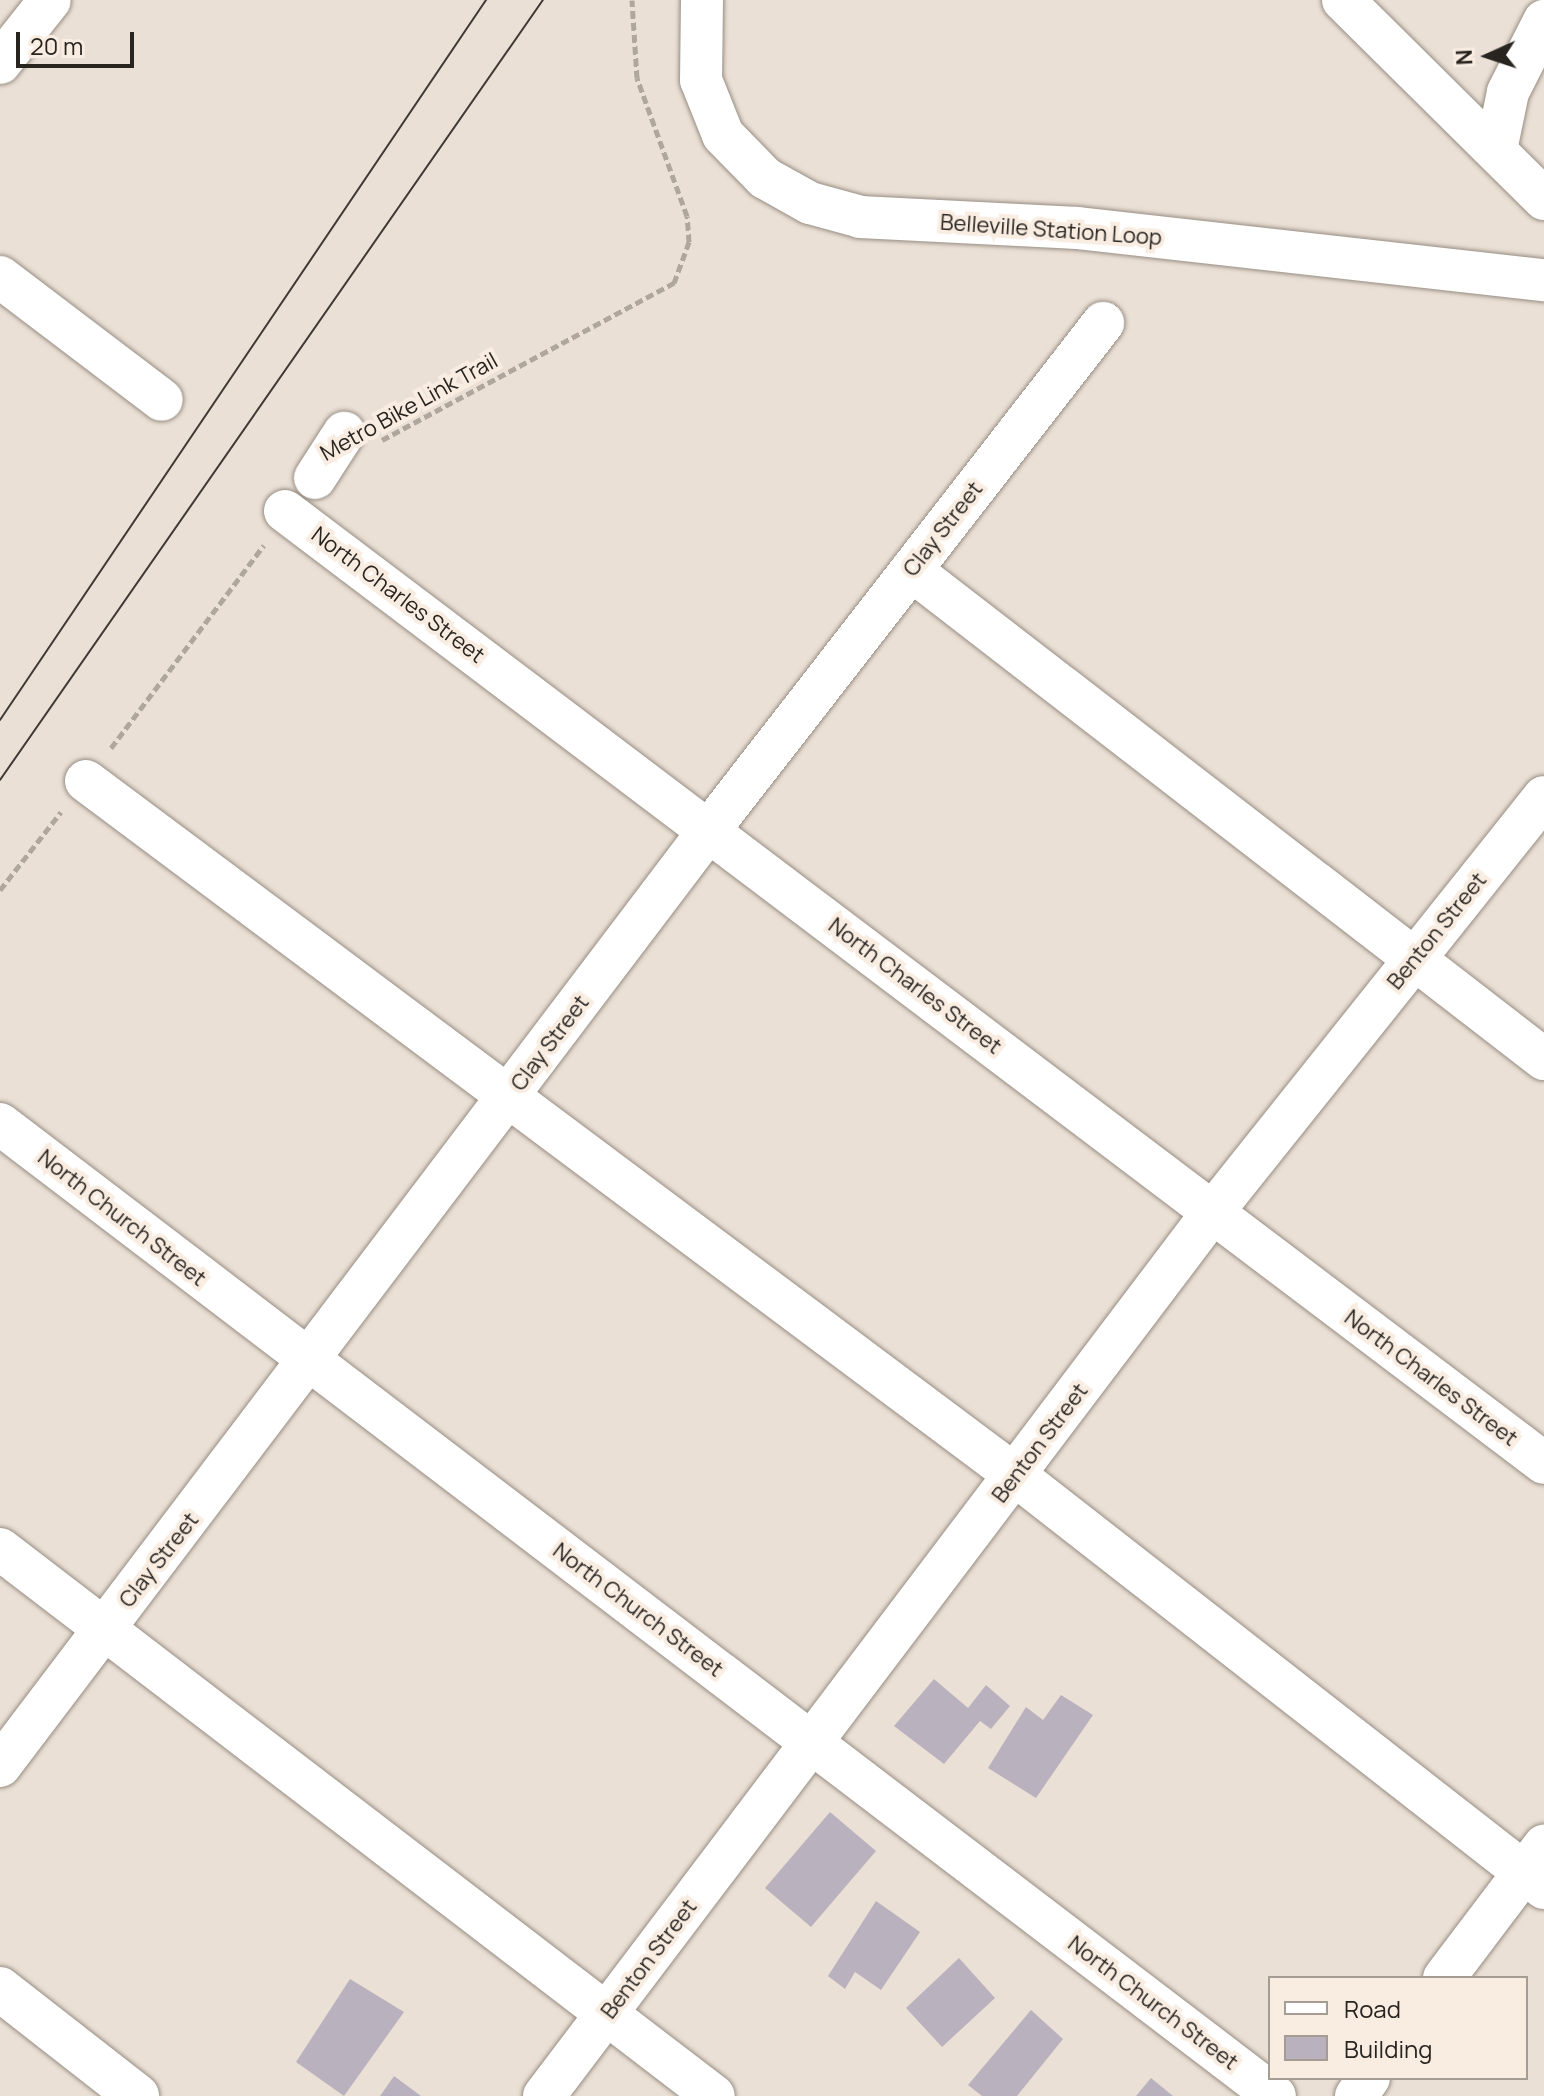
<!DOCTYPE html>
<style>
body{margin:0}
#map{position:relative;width:1544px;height:2096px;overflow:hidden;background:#ebe0d5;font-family:Manrope,sans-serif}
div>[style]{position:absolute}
.building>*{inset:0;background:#b9b2be}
.path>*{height:5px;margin-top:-2.5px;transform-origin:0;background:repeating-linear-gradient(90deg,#afa69d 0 8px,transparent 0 12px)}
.roads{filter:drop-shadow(0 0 2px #978d83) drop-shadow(0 0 2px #978d83)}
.minor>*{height:42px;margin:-21px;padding:0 21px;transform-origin:21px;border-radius:21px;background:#fff}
.major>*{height:44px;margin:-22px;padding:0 22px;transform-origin:22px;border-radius:22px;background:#fff}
.tram>*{height:2px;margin:-1px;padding:0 1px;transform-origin:1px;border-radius:1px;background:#3f3a35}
span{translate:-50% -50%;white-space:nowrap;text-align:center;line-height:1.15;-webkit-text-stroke:8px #f9ede2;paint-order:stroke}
.street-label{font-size:22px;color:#282420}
.legend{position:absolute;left:1268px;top:1976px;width:260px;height:104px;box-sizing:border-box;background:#f9ede2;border:2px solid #a59d94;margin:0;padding:10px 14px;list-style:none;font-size:24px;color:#282420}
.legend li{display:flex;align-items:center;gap:16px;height:40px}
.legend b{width:40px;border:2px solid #a59d94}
.north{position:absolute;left:1448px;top:16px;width:80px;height:80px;-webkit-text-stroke:6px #f9ede2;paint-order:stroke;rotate:267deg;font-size:22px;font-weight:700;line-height:32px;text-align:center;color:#282420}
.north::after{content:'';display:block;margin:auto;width:28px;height:36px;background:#282420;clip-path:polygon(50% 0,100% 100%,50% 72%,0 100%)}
.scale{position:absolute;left:16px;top:32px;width:118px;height:36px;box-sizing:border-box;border:4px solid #282420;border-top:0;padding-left:10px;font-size:24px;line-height:28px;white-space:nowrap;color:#282420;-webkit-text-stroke:6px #f9ede2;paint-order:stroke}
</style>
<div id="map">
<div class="building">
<div style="clip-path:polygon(934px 1679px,968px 1708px,986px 1685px,1010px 1706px,991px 1729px,980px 1721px,944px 1764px,894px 1726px)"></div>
<div style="clip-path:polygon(1061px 1695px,1093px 1715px,1036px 1798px,988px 1768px,1026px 1707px,1043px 1720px)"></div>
<div style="clip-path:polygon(830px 1812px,876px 1851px,811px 1927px,765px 1888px)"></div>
<div style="clip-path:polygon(876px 1901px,920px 1932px,881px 1990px,855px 1972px,845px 1989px,828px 1976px)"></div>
<div style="clip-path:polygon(959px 1958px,995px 1998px,942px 2047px,906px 2008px)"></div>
<div style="clip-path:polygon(350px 1979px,404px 2012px,344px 2096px,296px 2062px)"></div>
<div style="clip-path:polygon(1031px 2010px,1063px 2039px,1017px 2096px,982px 2096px,968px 2085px)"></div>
<div style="clip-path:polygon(394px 2076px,421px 2096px,380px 2096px)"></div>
<div style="clip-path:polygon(1151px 2078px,1173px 2096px,1136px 2096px)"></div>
</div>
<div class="path">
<div style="left:382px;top:440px;width:332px;rotate:-28.3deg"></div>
<div style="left:674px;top:283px;width:44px;rotate:-69.9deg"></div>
<div style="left:689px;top:242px;width:26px;rotate:-94deg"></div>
<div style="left:687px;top:216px;width:147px;rotate:-109.9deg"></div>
<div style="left:637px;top:78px;width:78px;rotate:-93.7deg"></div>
<div style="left:111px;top:748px;width:254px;rotate:-53deg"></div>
<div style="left:0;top:890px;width:99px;rotate:-52deg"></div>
</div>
<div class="roads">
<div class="minor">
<div style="left:702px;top:0;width:80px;rotate:90.7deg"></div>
<div style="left:701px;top:80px;width:59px;rotate:68.2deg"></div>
<div style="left:723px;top:135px;width:60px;rotate:45.7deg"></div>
<div style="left:765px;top:178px;width:51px;rotate:29.1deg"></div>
<div style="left:810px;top:203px;width:53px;rotate:15.4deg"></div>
<div style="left:861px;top:217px;width:216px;rotate:2.9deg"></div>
<div style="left:1077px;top:228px;width:470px;rotate:6.4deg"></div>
<div style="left:1343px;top:0;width:283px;rotate:44.7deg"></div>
<div style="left:0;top:63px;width:80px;rotate:-51.6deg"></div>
<div style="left:1496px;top:150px;width:59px;rotate:-78.3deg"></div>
<div style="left:1508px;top:92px;width:80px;rotate:-63.1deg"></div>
<div style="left:0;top:277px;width:203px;rotate:37.2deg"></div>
<div style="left:315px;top:478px;width:54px;rotate:-57.2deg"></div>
<div style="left:285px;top:511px;width:1578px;rotate:37.09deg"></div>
<div style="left:911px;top:570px;width:800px;rotate:37.69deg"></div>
<div style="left:86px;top:781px;width:1160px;rotate:36.76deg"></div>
<div style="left:1015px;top:1475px;width:671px;rotate:37.98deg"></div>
<div style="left:0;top:1124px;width:1603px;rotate:37.32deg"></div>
<div style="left:0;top:1549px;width:899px;rotate:37.46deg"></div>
<div style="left:0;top:1766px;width:1176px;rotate:-52.85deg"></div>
<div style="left:710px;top:829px;width:641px;rotate:-52.16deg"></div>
<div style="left:1444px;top:1978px;width:166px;rotate:-52.9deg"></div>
<div style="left:544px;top:2096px;width:1107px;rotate:-52.89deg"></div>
<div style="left:1212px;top:1213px;width:532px;rotate:-51.41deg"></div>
<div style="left:1356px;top:2096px;width:22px;rotate:-54deg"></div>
</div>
<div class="major">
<div style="left:0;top:1989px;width:174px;rotate:38deg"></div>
</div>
</div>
<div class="tram">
<div style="left:0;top:720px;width:869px;rotate:-55.98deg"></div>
<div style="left:0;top:780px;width:950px;rotate:-55.16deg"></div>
</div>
<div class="street-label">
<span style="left:1051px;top:230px;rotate:4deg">Belleville Station Loop</span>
<span style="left:409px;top:407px;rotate:-29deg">Metro Bike Link Trail</span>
<span style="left:943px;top:529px;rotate:-52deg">Clay Street</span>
<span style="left:398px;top:595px;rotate:37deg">North Charles Street</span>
<span style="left:1437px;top:931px;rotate:-51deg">Benton Street</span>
<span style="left:915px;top:986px;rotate:37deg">North Charles Street</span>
<span style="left:550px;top:1043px;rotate:-53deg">Clay Street</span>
<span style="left:122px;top:1218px;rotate:38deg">North Church Street</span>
<span style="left:1431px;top:1378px;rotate:37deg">North Charles Street</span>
<span style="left:1040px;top:1443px;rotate:-53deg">Benton Street</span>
<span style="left:159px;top:1560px;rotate:-52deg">Clay Street</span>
<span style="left:638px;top:1610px;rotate:37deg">North Church Street</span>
<span style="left:649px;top:1959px;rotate:-53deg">Benton Street</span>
<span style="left:1153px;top:2003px;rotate:37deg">North Church Street</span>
</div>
<ul class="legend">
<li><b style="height:10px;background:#fff"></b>Road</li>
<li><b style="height:22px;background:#b9b2be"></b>Building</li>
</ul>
<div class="north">N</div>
<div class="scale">20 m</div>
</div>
